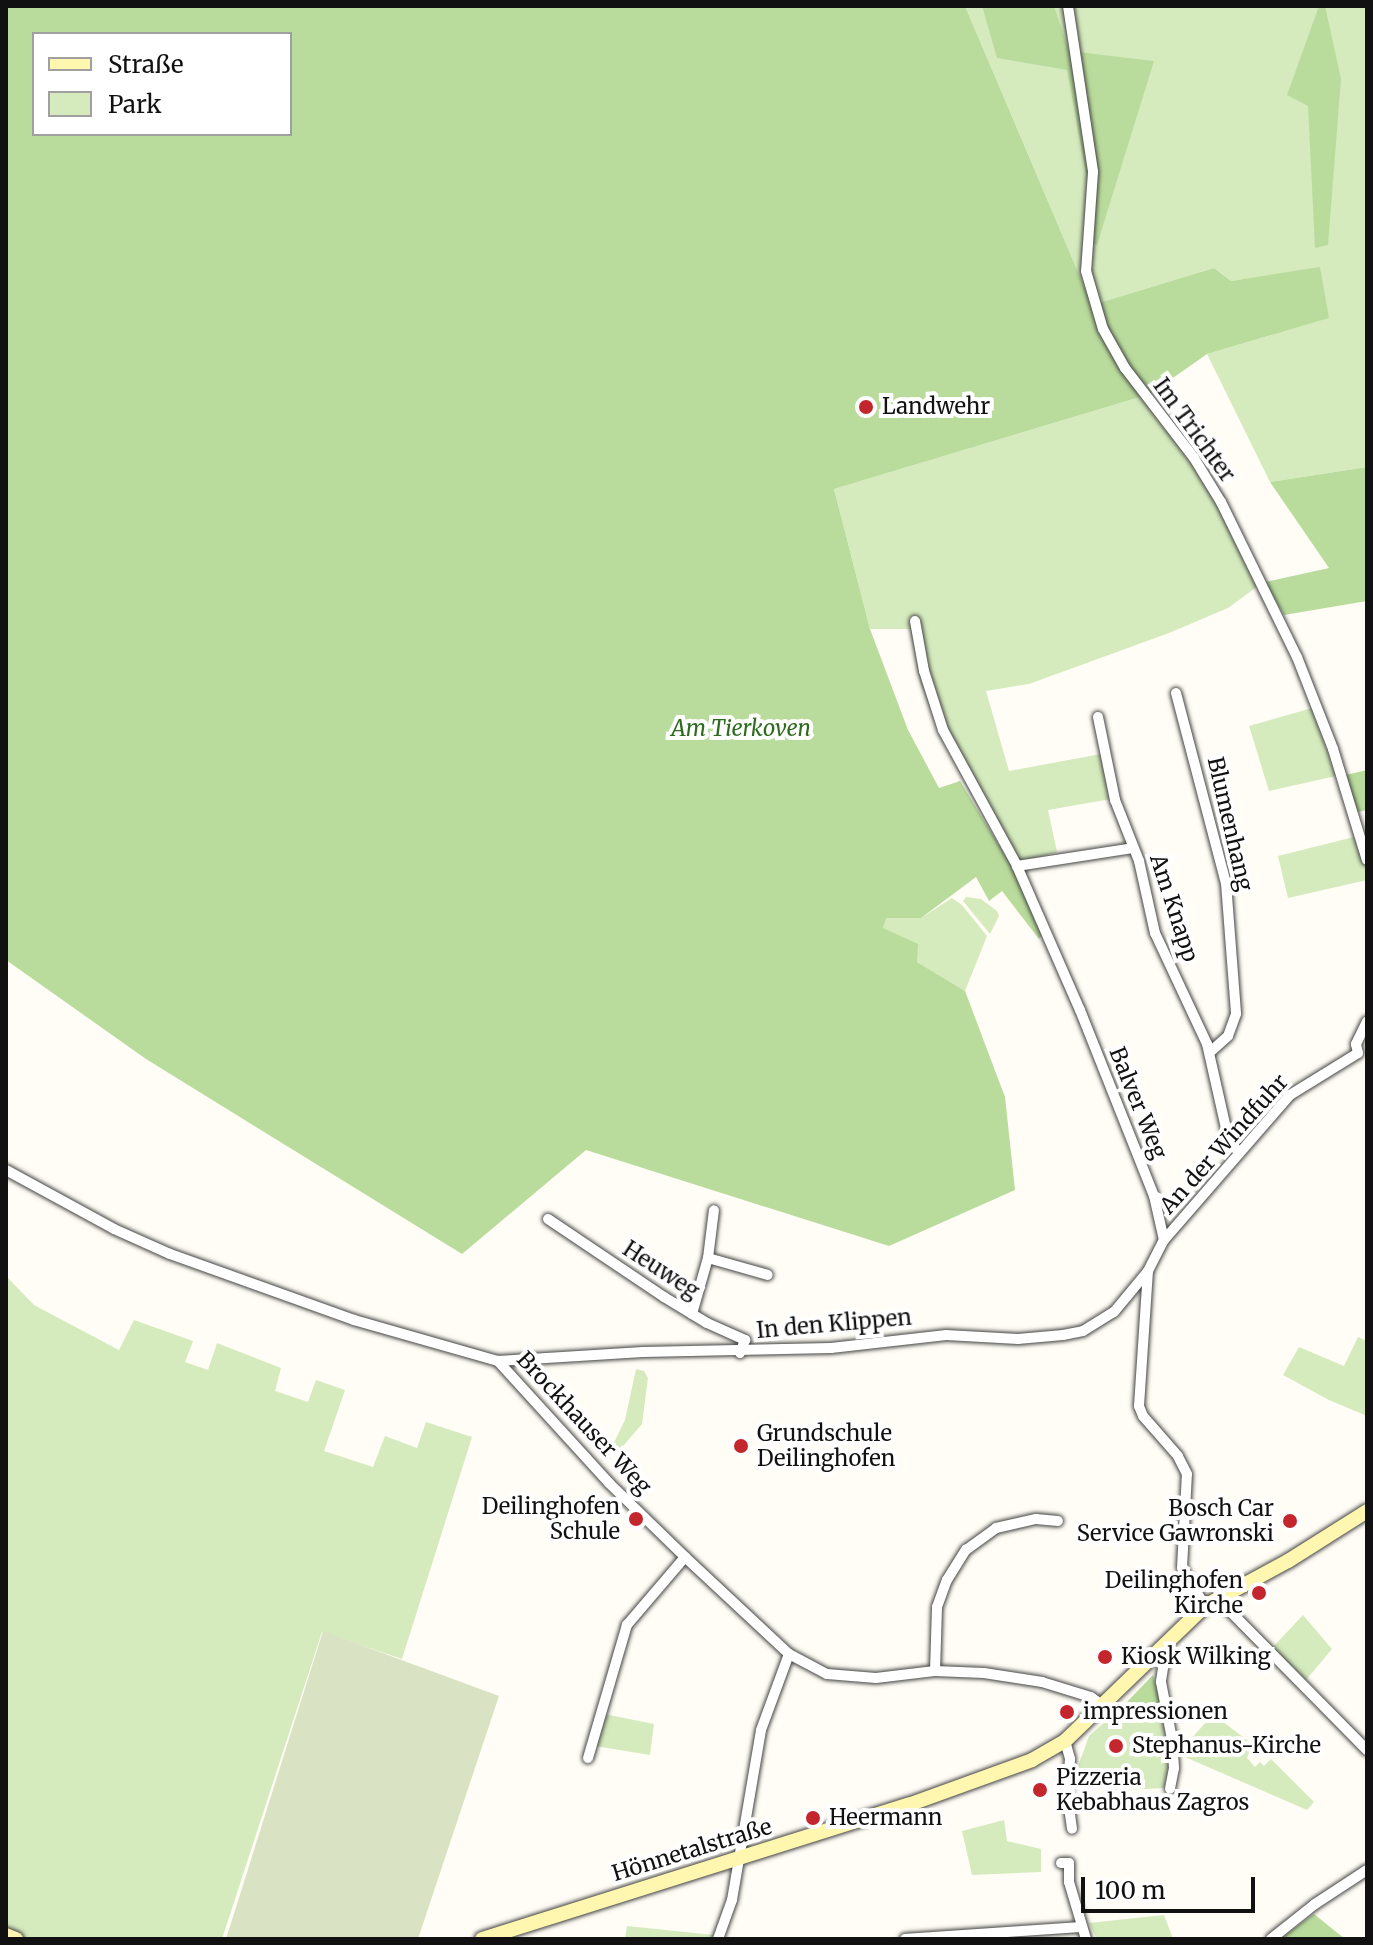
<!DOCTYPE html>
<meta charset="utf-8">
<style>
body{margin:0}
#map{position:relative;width:1373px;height:1945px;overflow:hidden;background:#fffdf5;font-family:Merriweather,serif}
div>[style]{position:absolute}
.green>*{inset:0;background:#d5ebbd}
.forest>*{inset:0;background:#b9dc9c}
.cemetery>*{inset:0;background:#d9e3c4}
.roads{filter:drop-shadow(0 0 2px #444) drop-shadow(0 0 2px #444)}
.street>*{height:10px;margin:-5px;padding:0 5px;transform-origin:5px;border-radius:5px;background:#fff}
.secondary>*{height:14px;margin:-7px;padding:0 7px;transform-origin:7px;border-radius:7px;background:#fff6b0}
.dots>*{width:22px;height:22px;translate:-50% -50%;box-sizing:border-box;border:4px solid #fff;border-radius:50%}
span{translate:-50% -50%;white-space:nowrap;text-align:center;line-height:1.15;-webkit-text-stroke:8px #fff;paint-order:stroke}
.poi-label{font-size:22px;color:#111}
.left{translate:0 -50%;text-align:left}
.right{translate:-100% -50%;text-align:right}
.street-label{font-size:22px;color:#111}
.park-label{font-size:22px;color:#2f6b1f;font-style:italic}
.frame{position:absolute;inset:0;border:8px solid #111;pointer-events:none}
.legend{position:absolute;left:32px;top:32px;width:260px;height:104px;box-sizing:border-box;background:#fff;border:2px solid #a0a0a0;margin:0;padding:10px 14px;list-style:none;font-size:24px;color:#111}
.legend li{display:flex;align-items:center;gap:16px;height:40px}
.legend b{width:40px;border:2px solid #a0a0a0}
.scale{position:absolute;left:1081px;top:1877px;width:174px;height:36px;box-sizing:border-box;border:4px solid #111;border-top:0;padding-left:10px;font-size:24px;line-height:28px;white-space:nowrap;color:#111;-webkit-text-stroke:6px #fff;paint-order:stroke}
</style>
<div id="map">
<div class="green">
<div style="clip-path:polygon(965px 6px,1367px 6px,1367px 467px,1270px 482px,1207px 354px,1328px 318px,1320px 268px,1231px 281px,1214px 268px,1092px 305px)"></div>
<div style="clip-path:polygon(1150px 394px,1224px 495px,1258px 586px,1228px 608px,1169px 633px,1029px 684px,986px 691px,1009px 771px,1101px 754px,1111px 799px,1048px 810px,1057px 852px,1017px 864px,963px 764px,943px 742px,920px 682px,910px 629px,870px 629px,834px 489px)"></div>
<div style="clip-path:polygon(1312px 708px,1336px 776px,1269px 791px,1249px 726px)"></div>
<div style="clip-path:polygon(1354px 837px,1367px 862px,1367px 880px,1288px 898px,1278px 856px)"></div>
<div style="clip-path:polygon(966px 897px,981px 899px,997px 911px,999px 916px,990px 934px,963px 901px)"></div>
<div style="clip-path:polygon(952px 898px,962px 905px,987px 936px,965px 991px,917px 962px,883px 928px,885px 918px,921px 918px)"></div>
<div style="clip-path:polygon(6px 1276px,34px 1305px,119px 1350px,134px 1320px,193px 1341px,185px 1362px,208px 1370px,217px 1343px,281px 1368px,275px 1391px,308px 1402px,316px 1380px,345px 1390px,324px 1451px,373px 1467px,385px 1436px,417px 1448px,426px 1422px,472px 1437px,402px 1659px,322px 1632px,222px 1939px,22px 1939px,6px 1933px)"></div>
<div style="clip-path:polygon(1358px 1337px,1367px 1341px,1367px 1416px,1329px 1400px,1283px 1375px,1299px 1347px,1344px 1366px)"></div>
<div style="clip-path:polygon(636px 1369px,644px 1371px,648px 1378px,642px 1424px,611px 1460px,608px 1455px,625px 1420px)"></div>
<div style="clip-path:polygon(1303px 1615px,1332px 1649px,1306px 1680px,1273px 1647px)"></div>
<div style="clip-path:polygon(1123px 1706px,1164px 1715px,1168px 1767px,1164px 1788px,1121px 1790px,1081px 1787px,1072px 1783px,1089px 1736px)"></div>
<div style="clip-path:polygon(604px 1714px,654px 1724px,650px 1755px,595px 1746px)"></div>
<div style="clip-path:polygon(1213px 1714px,1252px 1744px,1247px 1758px,1255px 1767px,1260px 1762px,1264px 1766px,1271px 1759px,1314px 1802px,1307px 1810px,1178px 1754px)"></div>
<div style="clip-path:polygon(1004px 1820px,1007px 1841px,1041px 1849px,1041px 1872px,972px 1875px,962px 1831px)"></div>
<div style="clip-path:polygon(1164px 1915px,1173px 1939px,1097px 1939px,1089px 1923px)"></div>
<div style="clip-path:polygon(627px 1926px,714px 1935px,711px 1939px,625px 1939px)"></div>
</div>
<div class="forest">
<div style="clip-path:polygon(evenodd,6px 6px,965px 6px,1092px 305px,1214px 268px,1231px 281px,1320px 267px,1329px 318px,1207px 354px,1150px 394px,834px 489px,870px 629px,908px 730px,939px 788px,960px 781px,1014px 870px,1042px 935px,1039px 939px,1002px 891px,989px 901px,976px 877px,921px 918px,886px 918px,883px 928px,918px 944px,917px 962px,965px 991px,1005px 1097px,1015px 1190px,889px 1246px,586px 1150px,462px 1254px,146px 1059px,6px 960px,6px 6px,34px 34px,290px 34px,290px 134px,34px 134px,34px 34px)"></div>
<div style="clip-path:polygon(982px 6px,1054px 6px,1069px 51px,1154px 61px,1097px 245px,1090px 243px,1094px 218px,1067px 70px,997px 58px)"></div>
<div style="clip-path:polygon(1319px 6px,1325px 6px,1341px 79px,1328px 245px,1315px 248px,1308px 106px,1287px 95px)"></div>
<div style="clip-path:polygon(1367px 467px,1367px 601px,1284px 615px,1265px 582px,1329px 568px,1270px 482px)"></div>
<div style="clip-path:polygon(1367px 770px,1367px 810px,1357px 812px,1346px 775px)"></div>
<div style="clip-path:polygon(1153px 1675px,1164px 1715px,1123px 1706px)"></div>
<div style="clip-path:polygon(1314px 1914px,1345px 1939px,1280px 1939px)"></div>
</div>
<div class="cemetery">
<div style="clip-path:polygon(323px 1631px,499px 1696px,418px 1939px,226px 1939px)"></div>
</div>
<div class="roads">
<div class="street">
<div style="left:1068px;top:6px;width:168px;rotate:81.4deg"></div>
<div style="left:1093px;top:172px;width:99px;rotate:94deg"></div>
<div style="left:1086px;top:271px;width:60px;rotate:73.7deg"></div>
<div style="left:1103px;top:329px;width:45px;rotate:60.6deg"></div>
<div style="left:1125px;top:368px;width:113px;rotate:52.5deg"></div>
<div style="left:1194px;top:458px;width:52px;rotate:58.5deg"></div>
<div style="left:1221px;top:502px;width:173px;rotate:63.9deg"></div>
<div style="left:1297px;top:657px;width:99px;rotate:68.6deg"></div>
<div style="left:1333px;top:749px;width:116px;rotate:73deg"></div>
<div style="left:915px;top:621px;width:51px;rotate:79.8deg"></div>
<div style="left:924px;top:671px;width:62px;rotate:72.1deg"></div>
<div style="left:943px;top:730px;width:155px;rotate:61.4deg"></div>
<div style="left:1017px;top:866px;width:157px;rotate:66.4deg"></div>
<div style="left:1080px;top:1010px;width:200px;rotate:68.3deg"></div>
<div style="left:1154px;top:1196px;width:45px;rotate:77.2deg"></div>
<div style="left:1176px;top:693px;width:196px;rotate:75.3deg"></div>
<div style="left:1226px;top:883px;width:131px;rotate:85.6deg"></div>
<div style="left:1236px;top:1014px;width:23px;rotate:110deg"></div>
<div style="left:1228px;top:1036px;width:24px;rotate:138deg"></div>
<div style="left:1098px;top:717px;width:85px;rotate:78.4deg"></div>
<div style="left:1115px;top:800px;width:66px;rotate:68.5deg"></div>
<div style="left:1139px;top:861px;width:74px;rotate:77.5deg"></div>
<div style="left:1155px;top:933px;width:123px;rotate:64.9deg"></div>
<div style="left:1207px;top:1044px;width:95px;rotate:77.3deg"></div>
<div style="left:1228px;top:1137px;width:18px;rotate:56deg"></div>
<div style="left:1017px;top:866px;width:117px;rotate:-8.8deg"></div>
<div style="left:6px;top:1170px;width:123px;rotate:28.6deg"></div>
<div style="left:114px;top:1229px;width:61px;rotate:24.1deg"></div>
<div style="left:170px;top:1254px;width:195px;rotate:19.7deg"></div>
<div style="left:354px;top:1320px;width:150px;rotate:15.9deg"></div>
<div style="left:498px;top:1361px;width:165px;rotate:47.7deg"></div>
<div style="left:609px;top:1483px;width:106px;rotate:44.2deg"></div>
<div style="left:685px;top:1557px;width:142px;rotate:43deg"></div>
<div style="left:789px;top:1654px;width:43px;rotate:27.8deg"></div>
<div style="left:827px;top:1674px;width:49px;rotate:4.7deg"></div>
<div style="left:876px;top:1678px;width:59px;rotate:-6.8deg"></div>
<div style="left:935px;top:1671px;width:49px;rotate:2.3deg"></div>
<div style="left:984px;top:1673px;width:59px;rotate:8.8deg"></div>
<div style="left:1042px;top:1682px;width:51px;rotate:17deg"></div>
<div style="left:1091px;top:1697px;width:14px;rotate:36deg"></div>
<div style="left:548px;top:1219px;width:140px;rotate:33.9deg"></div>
<div style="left:664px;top:1297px;width:50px;rotate:31.2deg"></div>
<div style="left:707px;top:1323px;width:42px;rotate:24.1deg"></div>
<div style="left:745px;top:1340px;width:14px;rotate:111deg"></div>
<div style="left:708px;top:1258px;width:48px;rotate:-82.9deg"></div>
<div style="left:692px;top:1314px;width:58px;rotate:-74.1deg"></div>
<div style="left:708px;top:1258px;width:62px;rotate:15.8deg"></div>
<div style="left:498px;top:1361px;width:145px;rotate:-3.6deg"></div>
<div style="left:643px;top:1352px;width:188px;rotate:-1.2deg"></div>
<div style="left:831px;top:1348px;width:116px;rotate:-6.4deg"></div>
<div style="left:946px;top:1335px;width:72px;rotate:3.2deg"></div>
<div style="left:1018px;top:1339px;width:45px;rotate:-5.1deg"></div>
<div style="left:1063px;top:1335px;width:20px;rotate:-11deg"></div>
<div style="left:1083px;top:1331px;width:36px;rotate:-32deg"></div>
<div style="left:1114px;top:1312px;width:53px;rotate:-50.3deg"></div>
<div style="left:1217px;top:1598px;width:214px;rotate:45.4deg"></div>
<div style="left:1205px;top:1606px;width:44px;rotate:-121.2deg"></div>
<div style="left:1182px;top:1568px;width:94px;rotate:-87deg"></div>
<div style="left:1187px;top:1474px;width:20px;rotate:-117deg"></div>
<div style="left:1178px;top:1456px;width:53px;rotate:-131.2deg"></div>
<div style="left:1143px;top:1416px;width:11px;rotate:-112deg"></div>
<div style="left:1139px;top:1406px;width:135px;rotate:-86.2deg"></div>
<div style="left:1148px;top:1271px;width:35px;rotate:-63deg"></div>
<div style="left:1164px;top:1240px;width:192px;rotate:-49deg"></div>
<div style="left:1290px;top:1095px;width:80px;rotate:-31.7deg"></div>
<div style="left:1358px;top:1053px;width:9px;rotate:-103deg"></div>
<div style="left:1356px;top:1044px;width:25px;rotate:-64deg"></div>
<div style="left:1156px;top:1654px;width:11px;rotate:45deg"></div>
<div style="left:1164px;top:1662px;width:20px;rotate:99deg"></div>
<div style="left:1161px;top:1682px;width:58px;rotate:79.1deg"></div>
<div style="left:1172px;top:1739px;width:29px;rotate:86deg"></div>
<div style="left:1174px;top:1768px;width:21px;rotate:101deg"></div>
<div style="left:935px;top:1671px;width:64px;rotate:-88.2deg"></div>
<div style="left:937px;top:1607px;width:29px;rotate:-70deg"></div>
<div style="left:947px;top:1580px;width:36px;rotate:-58deg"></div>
<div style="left:966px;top:1550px;width:37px;rotate:-36deg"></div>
<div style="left:996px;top:1528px;width:41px;rotate:-12.7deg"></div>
<div style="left:1036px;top:1519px;width:22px;rotate:5deg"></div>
<div style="left:1065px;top:1741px;width:19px;rotate:74deg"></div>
<div style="left:1070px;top:1759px;width:34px;rotate:95deg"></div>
<div style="left:1067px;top:1793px;width:36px;rotate:82deg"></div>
<div style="left:588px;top:1758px;width:139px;rotate:-73.7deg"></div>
<div style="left:627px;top:1625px;width:89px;rotate:-49.5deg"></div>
<div style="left:1061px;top:1863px;width:8px"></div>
<div style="left:1069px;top:1863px;width:19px;rotate:90deg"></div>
<div style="left:1069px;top:1882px;width:59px;rotate:73.4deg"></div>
<div style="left:718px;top:1939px;width:41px;rotate:-70.3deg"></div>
<div style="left:732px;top:1900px;width:172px;rotate:-80.3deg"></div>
<div style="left:761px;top:1730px;width:81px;rotate:-69.8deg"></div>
<div style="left:905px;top:1939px;width:175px;rotate:-3.9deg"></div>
<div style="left:1271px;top:1939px;width:56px;rotate:-38.5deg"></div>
<div style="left:1315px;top:1904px;width:62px;rotate:-33.2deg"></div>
</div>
<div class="secondary">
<div style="left:6px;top:1935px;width:11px;rotate:22deg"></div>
<div style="left:482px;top:1939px;width:447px;rotate:-17.5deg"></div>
<div style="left:908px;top:1805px;width:132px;rotate:-19.9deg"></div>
<div style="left:1032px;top:1760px;width:38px;rotate:-30deg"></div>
<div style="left:1065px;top:1741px;width:194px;rotate:-44deg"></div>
<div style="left:1205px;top:1606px;width:94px;rotate:-28.5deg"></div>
<div style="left:1288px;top:1561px;width:93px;rotate:-32.3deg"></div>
</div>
</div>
<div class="dots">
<div style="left:866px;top:407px;background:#c4262e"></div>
<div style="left:741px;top:1446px;background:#c4262e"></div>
<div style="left:636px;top:1519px;background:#c4262e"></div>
<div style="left:1290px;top:1521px;background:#c4262e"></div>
<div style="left:1259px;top:1593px;background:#c4262e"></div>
<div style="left:1105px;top:1657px;background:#c4262e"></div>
<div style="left:1067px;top:1712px;background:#c4262e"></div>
<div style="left:1116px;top:1746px;background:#c4262e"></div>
<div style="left:1040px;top:1790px;background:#c4262e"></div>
<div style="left:813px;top:1818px;background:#c4262e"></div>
</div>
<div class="poi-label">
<span class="left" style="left:882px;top:407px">Landwehr</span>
<span class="left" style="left:757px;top:1446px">Grundschule<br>Deilinghofen</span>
<span class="right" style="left:620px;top:1519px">Deilinghofen<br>Schule</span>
<span class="right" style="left:1274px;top:1521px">Bosch Car<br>Service Gawronski</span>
<span class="right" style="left:1243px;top:1593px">Deilinghofen<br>Kirche</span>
<span class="left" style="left:1121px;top:1657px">Kiosk Wilking</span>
<span class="left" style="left:1083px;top:1712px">impressionen</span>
<span class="left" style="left:1132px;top:1746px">Stephanus-Kirche</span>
<span class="left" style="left:1056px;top:1790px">Pizzeria<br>Kebabhaus Zagros</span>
<span class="left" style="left:829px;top:1818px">Heermann</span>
</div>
<div class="street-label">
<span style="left:1194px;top:430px;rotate:54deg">Im Trichter</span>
<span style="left:1230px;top:824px;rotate:77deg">Blumenhang</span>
<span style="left:1174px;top:908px;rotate:72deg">Am Knapp</span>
<span style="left:1138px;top:1103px;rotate:68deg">Balver Weg</span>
<span style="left:1224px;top:1144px;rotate:-48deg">An der Windfuhr</span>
<span style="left:661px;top:1270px;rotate:33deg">Heuweg</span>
<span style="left:834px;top:1324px;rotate:-5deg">In den Klippen</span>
<span style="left:584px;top:1423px;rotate:47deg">Brockhauser Weg</span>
<span style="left:692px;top:1850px;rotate:-17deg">Hönnetalstraße</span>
</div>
<div class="park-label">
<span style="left:741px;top:729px">Am Tierkoven</span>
</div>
<div class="frame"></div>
<ul class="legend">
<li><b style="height:10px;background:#fff6b0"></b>Straße</li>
<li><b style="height:22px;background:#d5ebbd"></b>Park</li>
</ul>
<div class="scale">100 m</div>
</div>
